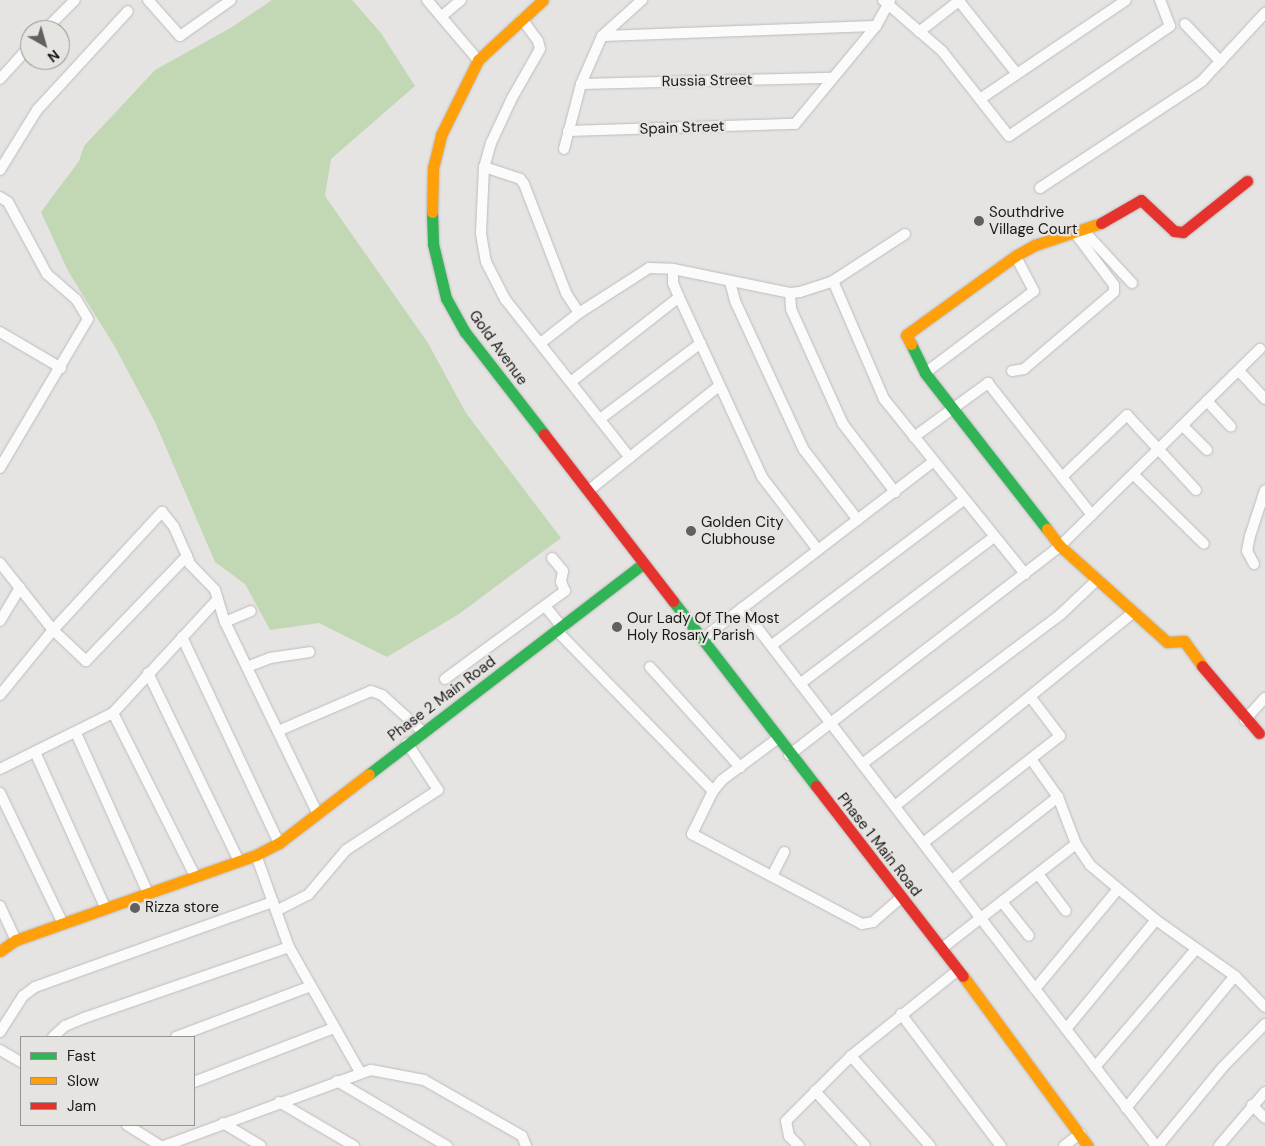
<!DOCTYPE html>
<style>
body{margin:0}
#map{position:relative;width:1265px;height:1146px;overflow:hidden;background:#e5e4e2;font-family:"DM Sans",sans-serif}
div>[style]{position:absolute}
.green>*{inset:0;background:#c2d8b4}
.roads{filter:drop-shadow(0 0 1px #bdbcbb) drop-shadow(0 0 1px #bdbcbb)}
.street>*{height:10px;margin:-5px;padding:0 5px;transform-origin:5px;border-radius:5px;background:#fbfbfb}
.fast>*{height:11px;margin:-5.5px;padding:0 5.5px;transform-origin:5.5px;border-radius:5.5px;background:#30b455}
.slow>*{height:11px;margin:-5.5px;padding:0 5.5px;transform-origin:5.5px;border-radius:5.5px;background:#ff9f0a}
.jam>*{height:11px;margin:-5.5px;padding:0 5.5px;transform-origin:5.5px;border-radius:5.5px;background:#e5322d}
.dots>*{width:14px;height:14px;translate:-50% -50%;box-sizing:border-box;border:2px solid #e6e4e1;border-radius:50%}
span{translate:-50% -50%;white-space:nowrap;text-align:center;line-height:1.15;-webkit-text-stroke:4.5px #e6e4e1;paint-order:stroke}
.street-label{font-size:15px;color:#1a1918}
.poi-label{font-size:15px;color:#1a1918}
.left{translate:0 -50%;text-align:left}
.legend{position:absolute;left:20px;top:1036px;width:175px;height:90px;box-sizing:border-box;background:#e6e4e1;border:1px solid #949391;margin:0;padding:6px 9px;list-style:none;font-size:15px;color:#1a1918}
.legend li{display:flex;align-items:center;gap:10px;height:25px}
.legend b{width:25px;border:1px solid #949391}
.north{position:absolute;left:20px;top:20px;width:50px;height:50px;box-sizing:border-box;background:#e6e4e1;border:1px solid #949391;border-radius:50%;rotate:142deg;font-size:14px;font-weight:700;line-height:20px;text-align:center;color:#1a1918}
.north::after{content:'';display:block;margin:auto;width:18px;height:22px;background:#61605f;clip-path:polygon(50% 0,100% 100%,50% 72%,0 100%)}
</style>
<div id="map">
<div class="green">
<div style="clip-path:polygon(272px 0,352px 0,381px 33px,415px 86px,331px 159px,325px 196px,428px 343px,466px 413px,561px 538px,459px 614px,387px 657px,319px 623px,270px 630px,245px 584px,215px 562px,155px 422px,115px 347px,68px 271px,41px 212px,79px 161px,84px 146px,155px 70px,232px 27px)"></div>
</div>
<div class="roads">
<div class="street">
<div style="left:148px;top:0;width:48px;rotate:48.4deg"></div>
<div style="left:180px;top:36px;width:62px;rotate:-35.2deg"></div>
<div style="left:427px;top:0;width:79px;rotate:49.6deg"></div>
<div style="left:883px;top:0;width:78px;rotate:40.8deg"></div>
<div style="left:942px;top:51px;width:108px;rotate:51.8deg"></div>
<div style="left:1009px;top:136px;width:195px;rotate:-34.3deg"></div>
<div style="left:1170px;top:26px;width:28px;rotate:-111deg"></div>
<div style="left:959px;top:1px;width:93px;rotate:51.5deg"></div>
<div style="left:442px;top:16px;width:25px;rotate:-40deg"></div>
<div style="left:522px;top:19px;width:27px;rotate:54deg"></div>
<div style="left:538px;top:41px;width:8px;rotate:76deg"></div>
<div style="left:540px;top:49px;width:56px;rotate:119.7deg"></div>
<div style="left:512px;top:98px;width:50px;rotate:115deg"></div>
<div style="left:491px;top:143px;width:25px;rotate:106deg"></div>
<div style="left:484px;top:167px;width:67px;rotate:92.6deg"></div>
<div style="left:481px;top:234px;width:28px;rotate:80deg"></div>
<div style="left:486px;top:262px;width:42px;rotate:62.8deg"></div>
<div style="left:505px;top:299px;width:202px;rotate:51.8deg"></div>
<div style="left:1185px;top:24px;width:52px;rotate:46.5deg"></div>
<div style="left:45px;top:30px;width:42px;rotate:-45deg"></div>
<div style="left:919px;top:32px;width:52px;rotate:-38deg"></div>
<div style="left:602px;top:36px;width:274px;rotate:-2.1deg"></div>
<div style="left:0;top:79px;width:45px;rotate:-47.7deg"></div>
<div style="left:581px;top:84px;width:251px;rotate:-1.4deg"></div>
<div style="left:980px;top:99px;width:176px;rotate:-34.1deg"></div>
<div style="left:568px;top:131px;width:227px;rotate:-1.8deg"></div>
<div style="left:795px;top:124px;width:127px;rotate:-50.4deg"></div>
<div style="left:876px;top:26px;width:29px;rotate:-61deg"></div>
<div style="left:564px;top:149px;width:67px;rotate:-75.3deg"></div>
<div style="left:581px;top:84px;width:52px;rotate:-66.4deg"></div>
<div style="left:602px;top:36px;width:54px;rotate:-42deg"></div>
<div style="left:484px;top:167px;width:38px;rotate:18deg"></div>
<div style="left:520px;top:179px;width:6px;rotate:51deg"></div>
<div style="left:524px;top:184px;width:117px;rotate:68.9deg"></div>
<div style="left:566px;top:293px;width:24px;rotate:57deg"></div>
<div style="left:0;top:170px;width:70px;rotate:-58.3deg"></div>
<div style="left:37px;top:110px;width:134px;rotate:-47.4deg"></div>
<div style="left:1040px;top:188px;width:194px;rotate:-33.4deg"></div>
<div style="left:1202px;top:81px;width:93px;rotate:-47.2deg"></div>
<div style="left:0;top:197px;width:9px;rotate:32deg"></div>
<div style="left:8px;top:202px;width:82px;rotate:61.6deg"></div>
<div style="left:47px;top:274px;width:38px;rotate:41deg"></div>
<div style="left:76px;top:299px;width:23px;rotate:59deg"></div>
<div style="left:88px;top:319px;width:173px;rotate:120.6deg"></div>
<div style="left:1084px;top:231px;width:71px;rotate:47.3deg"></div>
<div style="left:673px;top:269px;width:14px;rotate:90deg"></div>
<div style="left:673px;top:283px;width:15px;rotate:67deg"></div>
<div style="left:679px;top:297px;width:198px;rotate:65.2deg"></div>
<div style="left:762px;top:477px;width:92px;rotate:52.5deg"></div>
<div style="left:833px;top:281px;width:129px;rotate:66.6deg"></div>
<div style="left:884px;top:399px;width:225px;rotate:51.1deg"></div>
<div style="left:730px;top:282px;width:20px;rotate:75deg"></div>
<div style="left:735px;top:301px;width:164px;rotate:65.2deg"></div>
<div style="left:804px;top:450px;width:88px;rotate:52.4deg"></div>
<div style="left:790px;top:293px;width:16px;rotate:86deg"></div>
<div style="left:791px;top:309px;width:126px;rotate:65.7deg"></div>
<div style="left:843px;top:424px;width:86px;rotate:52.6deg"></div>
<div style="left:0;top:332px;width:71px;rotate:30.5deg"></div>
<div style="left:542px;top:342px;width:47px;rotate:-38.1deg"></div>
<div style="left:579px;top:313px;width:83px;rotate:-32.7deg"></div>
<div style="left:649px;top:268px;width:24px;rotate:2deg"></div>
<div style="left:673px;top:269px;width:119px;rotate:11.6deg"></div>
<div style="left:790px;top:293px;width:10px;rotate:-6deg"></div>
<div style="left:800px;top:292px;width:35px;rotate:-18deg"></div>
<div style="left:833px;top:281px;width:86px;rotate:-33.1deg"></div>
<div style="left:1012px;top:371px;width:12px;rotate:-9deg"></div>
<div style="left:1024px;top:369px;width:118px;rotate:-40.5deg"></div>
<div style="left:1114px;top:292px;width:7px;rotate:-90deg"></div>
<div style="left:1114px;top:285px;width:65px;rotate:-126.9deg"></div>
<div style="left:1239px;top:371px;width:38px;rotate:47deg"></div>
<div style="left:925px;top:373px;width:136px;rotate:-37deg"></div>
<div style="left:1034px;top:291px;width:40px;rotate:-118deg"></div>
<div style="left:572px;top:381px;width:136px;rotate:-38.1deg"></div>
<div style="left:1207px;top:401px;width:35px;rotate:47deg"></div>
<div style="left:600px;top:419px;width:126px;rotate:-37deg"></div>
<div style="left:1183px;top:426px;width:34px;rotate:45deg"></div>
<div style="left:914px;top:437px;width:92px;rotate:-36.1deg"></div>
<div style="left:988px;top:383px;width:168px;rotate:51.8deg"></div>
<div style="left:1134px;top:475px;width:98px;rotate:44.6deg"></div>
<div style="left:1062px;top:477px;width:90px;rotate:-43.6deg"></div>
<div style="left:1127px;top:415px;width:102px;rotate:47.4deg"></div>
<div style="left:588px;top:491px;width:166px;rotate:-38.7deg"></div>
<div style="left:187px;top:556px;width:146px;rotate:133.9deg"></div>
<div style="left:86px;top:661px;width:45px;rotate:-136.8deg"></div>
<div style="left:53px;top:630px;width:161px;rotate:-47.3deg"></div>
<div style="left:162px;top:512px;width:19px;rotate:51deg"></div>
<div style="left:174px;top:527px;width:32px;rotate:66deg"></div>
<div style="left:187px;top:556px;width:9px;rotate:69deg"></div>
<div style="left:190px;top:564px;width:36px;rotate:46deg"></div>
<div style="left:215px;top:590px;width:34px;rotate:73deg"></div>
<div style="left:225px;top:622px;width:213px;rotate:64.2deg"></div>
<div style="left:0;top:563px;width:85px;rotate:51.7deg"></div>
<div style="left:53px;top:630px;width:84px;rotate:129.2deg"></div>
<div style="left:1254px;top:564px;width:15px;rotate:-118deg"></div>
<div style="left:1247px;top:551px;width:15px;rotate:-79deg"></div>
<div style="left:1250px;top:536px;width:48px;rotate:-71.9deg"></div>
<div style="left:545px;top:606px;width:28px;rotate:51deg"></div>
<div style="left:742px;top:608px;width:679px;rotate:52.42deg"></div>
<div style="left:0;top:621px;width:39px;rotate:-59deg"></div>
<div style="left:225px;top:622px;width:28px;rotate:-23deg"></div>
<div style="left:558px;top:632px;width:222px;rotate:45.7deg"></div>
<div style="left:182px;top:637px;width:228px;rotate:64.8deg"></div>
<div style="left:702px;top:639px;width:291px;rotate:-37.5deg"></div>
<div style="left:772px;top:645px;width:241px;rotate:-37.1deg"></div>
<div style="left:247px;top:667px;width:25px;rotate:-21deg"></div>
<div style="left:270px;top:658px;width:40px;rotate:-8.5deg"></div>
<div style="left:650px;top:667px;width:135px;rotate:48deg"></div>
<div style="left:148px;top:673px;width:209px;rotate:64.2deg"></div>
<div style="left:445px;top:679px;width:149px;rotate:-36.3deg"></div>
<div style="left:565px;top:591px;width:10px;rotate:-114deg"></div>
<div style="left:561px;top:582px;width:11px;rotate:-80deg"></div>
<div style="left:563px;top:571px;width:17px;rotate:-130deg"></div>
<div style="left:801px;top:683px;width:242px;rotate:-37.1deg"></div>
<div style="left:113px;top:713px;width:182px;rotate:63.3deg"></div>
<div style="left:1245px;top:720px;width:30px;rotate:-48deg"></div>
<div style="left:278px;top:731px;width:101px;rotate:-23.3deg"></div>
<div style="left:371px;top:691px;width:12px;rotate:20deg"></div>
<div style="left:382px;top:695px;width:54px;rotate:42deg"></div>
<div style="left:76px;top:733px;width:175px;rotate:65.8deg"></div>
<div style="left:777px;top:739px;width:69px;rotate:143.3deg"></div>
<div style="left:722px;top:780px;width:14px;rotate:129deg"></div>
<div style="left:713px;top:791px;width:48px;rotate:116deg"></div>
<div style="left:692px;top:834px;width:192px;rotate:27.9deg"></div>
<div style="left:862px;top:924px;width:11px;rotate:-10deg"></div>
<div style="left:873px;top:922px;width:37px;rotate:-41deg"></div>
<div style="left:35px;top:752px;width:172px;rotate:65.7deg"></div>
<div style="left:789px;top:755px;width:342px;rotate:-37.6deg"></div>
<div style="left:1060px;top:546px;width:281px;rotate:-44.6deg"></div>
<div style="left:1031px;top:759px;width:47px;rotate:54.6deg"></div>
<div style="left:1058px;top:797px;width:50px;rotate:69deg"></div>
<div style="left:1076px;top:844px;width:25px;rotate:56deg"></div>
<div style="left:1090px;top:865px;width:86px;rotate:39.8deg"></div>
<div style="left:1156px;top:920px;width:97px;rotate:35.3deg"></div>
<div style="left:1235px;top:976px;width:43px;rotate:45.9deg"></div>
<div style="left:862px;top:764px;width:249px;rotate:-37deg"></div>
<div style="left:1061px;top:614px;width:50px;rotate:-43.4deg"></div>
<div style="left:0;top:769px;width:126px;rotate:-26.4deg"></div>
<div style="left:113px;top:713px;width:154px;rotate:-47.4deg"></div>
<div style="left:0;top:793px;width:145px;rotate:64.3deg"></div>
<div style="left:895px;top:806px;width:308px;rotate:-39.1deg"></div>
<div style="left:923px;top:843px;width:174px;rotate:-38deg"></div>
<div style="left:1060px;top:736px;width:48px;rotate:-127.3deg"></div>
<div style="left:256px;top:855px;width:98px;rotate:70.3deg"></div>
<div style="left:289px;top:947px;width:144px;rotate:60.4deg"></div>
<div style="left:1038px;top:874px;width:46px;rotate:52.9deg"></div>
<div style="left:772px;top:876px;width:27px;rotate:-63deg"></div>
<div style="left:952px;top:880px;width:135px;rotate:-38.1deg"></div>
<div style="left:1002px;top:902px;width:43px;rotate:51.5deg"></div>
<div style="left:0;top:906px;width:38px;rotate:65deg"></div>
<div style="left:276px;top:911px;width:36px;rotate:-27deg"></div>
<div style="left:308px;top:895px;width:59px;rotate:-49.8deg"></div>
<div style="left:346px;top:850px;width:110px;rotate:-33.1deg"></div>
<div style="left:438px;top:790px;width:56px;rotate:-123.4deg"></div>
<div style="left:941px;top:949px;width:171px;rotate:-37.9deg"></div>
<div style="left:1035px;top:989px;width:130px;rotate:-50.3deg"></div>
<div style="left:901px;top:1014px;width:166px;rotate:52.9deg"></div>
<div style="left:1066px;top:1029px;width:141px;rotate:-50.5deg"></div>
<div style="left:0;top:1032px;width:43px;rotate:-57.4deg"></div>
<div style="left:23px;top:996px;width:15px;rotate:-37deg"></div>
<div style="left:35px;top:987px;width:253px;rotate:-19.7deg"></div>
<div style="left:53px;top:1037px;width:16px;rotate:-43deg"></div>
<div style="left:65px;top:1026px;width:21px;rotate:-23deg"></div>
<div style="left:84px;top:1018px;width:217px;rotate:-19.1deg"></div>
<div style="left:176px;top:1037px;width:144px;rotate:-20.7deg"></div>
<div style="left:0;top:1050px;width:24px;rotate:30deg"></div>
<div style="left:851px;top:1056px;width:120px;rotate:48.7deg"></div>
<div style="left:1095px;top:1067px;width:155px;rotate:-49.4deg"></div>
<div style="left:337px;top:1081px;width:128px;rotate:30.6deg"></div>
<div style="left:194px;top:1082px;width:150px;rotate:-21.1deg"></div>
<div style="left:815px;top:1091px;width:74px;rotate:47.7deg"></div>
<div style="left:279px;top:1102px;width:87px;rotate:30.4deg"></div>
<div style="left:1252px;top:1105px;width:18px;rotate:45deg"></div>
<div style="left:1126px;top:1108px;width:171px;rotate:-50.5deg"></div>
<div style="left:223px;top:1123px;width:44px;rotate:31.2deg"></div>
<div style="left:127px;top:1125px;width:39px;rotate:32deg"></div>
<div style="left:164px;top:1146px;width:221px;rotate:-20.2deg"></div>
<div style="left:371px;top:1070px;width:54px;rotate:10.7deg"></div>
<div style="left:424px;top:1080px;width:113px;rotate:29.7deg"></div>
<div style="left:522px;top:1136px;width:11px;rotate:68deg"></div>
<div style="left:799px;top:1146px;width:14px;rotate:-135deg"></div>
<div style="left:789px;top:1136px;width:15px;rotate:-101deg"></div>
<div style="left:786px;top:1121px;width:92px;rotate:-45deg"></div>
<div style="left:851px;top:1056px;width:137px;rotate:-38.8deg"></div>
<div style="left:1064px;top:1146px;width:21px;rotate:-37deg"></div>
<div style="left:1158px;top:1146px;width:101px;rotate:-50.6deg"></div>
<div style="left:1222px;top:1068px;width:62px;rotate:-45.7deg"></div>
<div style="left:1219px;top:1146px;width:71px;rotate:-49.6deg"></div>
</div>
<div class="fast">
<div style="left:432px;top:212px;width:32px;rotate:88deg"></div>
<div style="left:433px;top:244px;width:56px;rotate:76.5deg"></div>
<div style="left:446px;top:298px;width:39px;rotate:61deg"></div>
<div style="left:465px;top:332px;width:129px;rotate:52.2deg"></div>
<div style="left:911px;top:344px;width:32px;rotate:64deg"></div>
<div style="left:925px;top:373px;width:198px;rotate:52deg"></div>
<div style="left:673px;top:601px;width:234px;rotate:52.3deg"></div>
<div style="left:369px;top:774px;width:345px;rotate:-37.5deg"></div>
</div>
<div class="slow">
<div style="left:432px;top:212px;width:44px;rotate:-88.7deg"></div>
<div style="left:433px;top:168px;width:34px;rotate:-76deg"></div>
<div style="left:441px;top:135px;width:84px;rotate:-63.7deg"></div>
<div style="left:478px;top:60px;width:88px;rotate:-42.7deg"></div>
<div style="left:911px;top:344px;width:10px;rotate:-119deg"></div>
<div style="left:906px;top:335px;width:135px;rotate:-35.9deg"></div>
<div style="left:1015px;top:256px;width:23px;rotate:-29deg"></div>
<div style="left:1035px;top:245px;width:70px;rotate:-18.4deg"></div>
<div style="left:1047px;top:529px;width:21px;rotate:53deg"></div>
<div style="left:1060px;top:546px;width:144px;rotate:41.9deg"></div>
<div style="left:1167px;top:642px;width:17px;rotate:-3deg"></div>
<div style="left:1184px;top:641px;width:31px;rotate:54deg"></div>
<div style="left:0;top:951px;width:19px;rotate:-35deg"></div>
<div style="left:16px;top:940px;width:255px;rotate:-19.5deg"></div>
<div style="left:256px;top:855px;width:26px;rotate:-28deg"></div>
<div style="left:279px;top:843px;width:113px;rotate:-37.5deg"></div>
<div style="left:963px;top:976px;width:211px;rotate:53.7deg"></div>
</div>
<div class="jam">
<div style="left:1101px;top:223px;width:46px;rotate:-29.9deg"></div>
<div style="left:1141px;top:200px;width:45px;rotate:43.2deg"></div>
<div style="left:1174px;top:231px;width:9px;rotate:6deg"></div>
<div style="left:1183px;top:232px;width:82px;rotate:-38.6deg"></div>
<div style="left:544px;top:434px;width:211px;rotate:52.3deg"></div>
<div style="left:1202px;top:666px;width:88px;rotate:49.6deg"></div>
<div style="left:816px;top:786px;width:240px;rotate:52.3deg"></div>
</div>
</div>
<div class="dots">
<div style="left:979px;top:221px;background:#61605f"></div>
<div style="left:691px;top:531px;background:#61605f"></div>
<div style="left:617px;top:627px;background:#61605f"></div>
<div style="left:135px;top:908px;background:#61605f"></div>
</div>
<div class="street-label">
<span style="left:707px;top:81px;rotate:-1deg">Russia Street</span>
<span style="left:682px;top:128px;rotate:-2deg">Spain Street</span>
<span style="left:498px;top:348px;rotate:54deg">Gold Avenue</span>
<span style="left:442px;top:699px;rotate:-37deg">Phase 2 Main Road</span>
<span style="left:879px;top:845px;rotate:52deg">Phase 1 Main Road</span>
</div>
<div class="poi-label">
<span class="left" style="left:989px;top:221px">Southdrive<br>Village Court</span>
<span class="left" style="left:701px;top:531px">Golden City<br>Clubhouse</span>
<span class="left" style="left:627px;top:627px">Our Lady Of The Most<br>Holy Rosary Parish</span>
<span class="left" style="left:145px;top:908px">Rizza store</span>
</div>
<ul class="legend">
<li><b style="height:6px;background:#30b455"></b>Fast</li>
<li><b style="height:6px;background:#ff9f0a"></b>Slow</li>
<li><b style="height:6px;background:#e5322d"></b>Jam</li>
</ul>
<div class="north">N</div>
</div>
